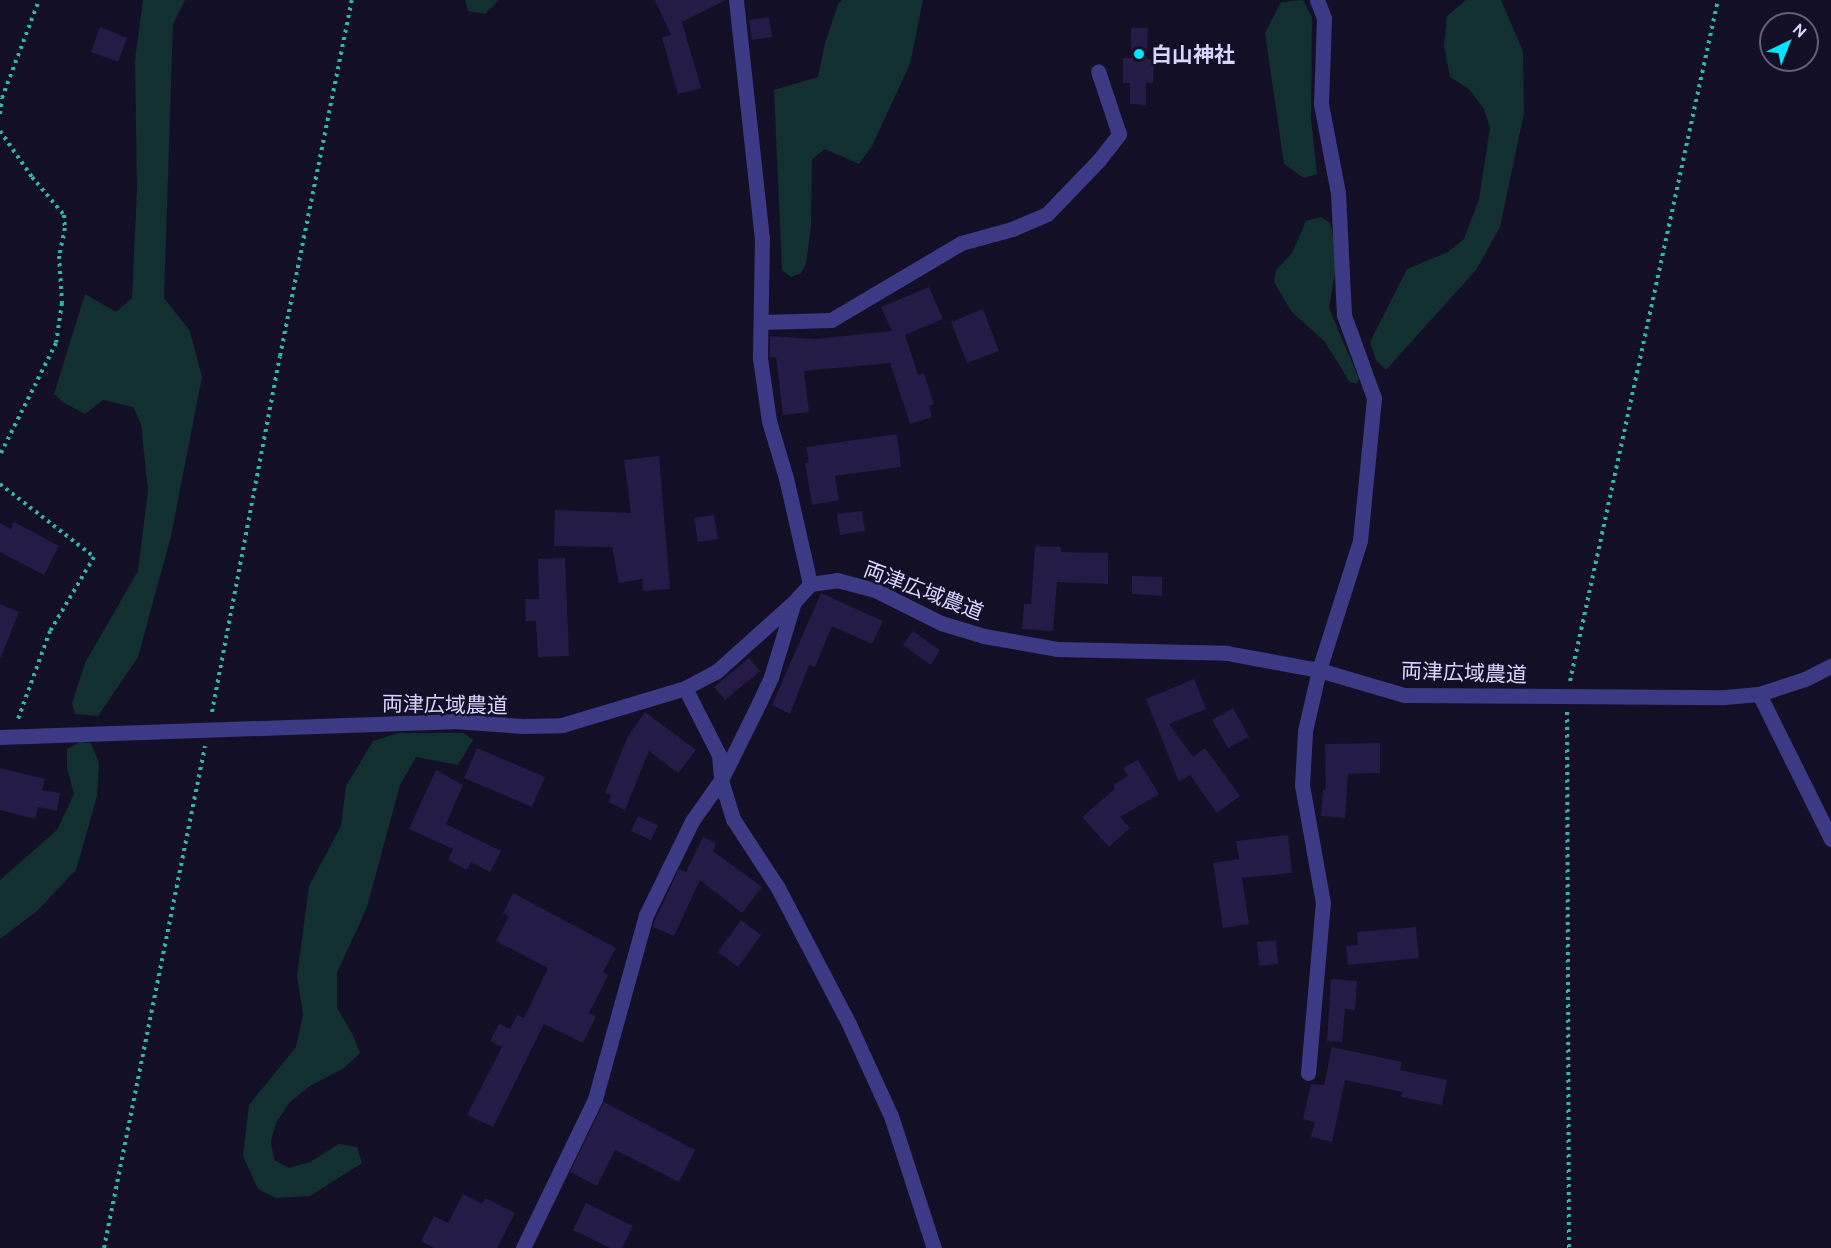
<!DOCTYPE html>
<meta charset="utf-8">
<style>
body{margin:0}
#map{position:relative;width:1831px;height:1248px;overflow:hidden;background:#130f26;font-family:Ubuntu,"Noto Sans JP",sans-serif}
div>[style]{position:absolute}
.green>*{inset:0;background:#12302f}
.building>*{inset:0;background:#241b47}
.path>*{height:4px;margin-top:-2px;transform-origin:0;background:repeating-linear-gradient(90deg,#2fb8b0 0 3px,transparent 0 7.5px)}
.minor>*{height:15px;margin:-7.5px;padding:0 7.5px;transform-origin:7.5px;border-radius:7.5px;background:#3d3a85}
.dots>*{width:16px;height:16px;translate:-50% -50%;box-sizing:border-box;border:3px solid #130f26;border-radius:50%}
span{translate:-50% -50%;white-space:nowrap;text-align:center;line-height:1.15;-webkit-text-stroke:4.5px #130f26;paint-order:stroke}
.poi-label{font-size:21px;color:#d9d4ff;font-weight:700}
.left{translate:0 -50%;text-align:left}
.street-label{font-size:21px;color:#d9d4ff}
.north{position:absolute;left:1759px;top:12px;width:60px;height:60px;box-sizing:border-box;background:#130f26;border:2px solid #625e7d;border-radius:50%;rotate:43deg;font-size:16px;font-weight:700;line-height:24px;text-align:center;color:#d9d4ff}
.north::after{content:'';display:block;margin:auto;width:21px;height:27px;background:#00e5ff;clip-path:polygon(50% 0,100% 100%,50% 72%,0 100%)}
</style>
<div id="map">
<div class="green">
<div style="clip-path:polygon(143px 0,185px 0,173px 24px,164px 298px,190px 331px,202px 377px,171px 536px,138px 657px,98px 716px,75px 714px,72px 703px,85px 663px,138px 571px,148px 490px,141px 424px,133px 407px,103px 400px,85px 414px,64px 403px,54px 394px,85px 294px,116px 312px,132px 298px,137px 190px,135px 60px)"></div>
<div style="clip-path:polygon(465px 0,499px 0,485px 14px,468px 11px)"></div>
<div style="clip-path:polygon(842px 0,923px 0,910px 64px,872px 146px,859px 164px,825px 149px,812px 159px,811px 227px,806px 264px,801px 273px,791px 277px,782px 270px,774px 90px,818px 77px,825px 43px,838px 4px)"></div>
<div style="clip-path:polygon(1303px 0,1312px 17px,1311px 119px,1317px 174px,1304px 178px,1284px 164px,1265px 33px,1281px 2px)"></div>
<div style="clip-path:polygon(1466px 0,1501px 0,1523px 51px,1524px 113px,1500px 227px,1476px 270px,1386px 370px,1376px 360px,1370px 342px,1407px 269px,1448px 252px,1464px 239px,1479px 199px,1490px 128px,1484px 109px,1469px 89px,1450px 77px,1444px 46px,1447px 16px)"></div>
<div style="clip-path:polygon(1321px 217px,1330px 223px,1338px 255px,1329px 308px,1359px 379px,1356px 384px,1349px 381px,1325px 342px,1291px 311px,1274px 282px,1276px 270px,1292px 253px,1306px 221px)"></div>
<div style="clip-path:polygon(398px 733px,464px 733px,473px 740px,458px 765px,416px 757px,400px 785px,367px 907px,337px 973px,337px 1008px,353px 1035px,360px 1053px,344px 1068px,310px 1086px,290px 1102px,276px 1123px,271px 1141px,274px 1160px,289px 1168px,310px 1162px,339px 1144px,357px 1147px,362px 1163px,310px 1196px,276px 1198px,258px 1189px,243px 1156px,249px 1105px,296px 1047px,303px 1014px,297px 976px,309px 886px,341px 826px,346px 786px,373px 741px)"></div>
<div style="clip-path:polygon(80px 742px,91px 743px,99px 763px,97px 796px,76px 870px,37px 911px,0 939px,0 880px,57px 830px,74px 794px,67px 767px,67px 749px)"></div>
</div>
<div class="building">
<div style="clip-path:polygon(655px 0,726px 0,682px 22px,701px 88px,678px 94px,662px 37px,671px 35px)"></div>
<div style="clip-path:polygon(769px 17px,772px 37px,752px 40px,749px 20px)"></div>
<div style="clip-path:polygon(100px 27px,127px 38px,118px 62px,91px 52px)"></div>
<div style="clip-path:polygon(1131px 28px,1148px 28px,1147px 59px,1154px 59px,1153px 83px,1146px 83px,1146px 105px,1130px 104px,1130px 83px,1123px 83px,1123px 58px,1131px 58px)"></div>
<div style="clip-path:polygon(929px 287px,943px 319px,905px 335px,918px 375px,924px 373px,934px 404px,929px 406px,932px 417px,910px 424px,890px 363px,804px 371px,809px 412px,783px 415px,776px 357px,770px 357px,770px 336px,815px 339px,892px 331px,881px 307px)"></div>
<div style="clip-path:polygon(983px 309px,999px 351px,967px 363px,951px 322px)"></div>
<div style="clip-path:polygon(897px 434px,901px 467px,835px 476px,839px 500px,812px 505px,805px 463px,809px 462px,806px 447px)"></div>
<div style="clip-path:polygon(659px 456px,670px 589px,643px 591px,642px 579px,619px 583px,612px 547px,554px 546px,555px 510px,631px 513px,624px 460px)"></div>
<div style="clip-path:polygon(862px 511px,865px 531px,840px 535px,837px 514px)"></div>
<div style="clip-path:polygon(714px 515px,718px 539px,698px 542px,694px 518px)"></div>
<div style="clip-path:polygon(14px 522px,59px 546px,44px 575px,0 552px,0 523px,11px 529px)"></div>
<div style="clip-path:polygon(1035px 546px,1061px 547px,1061px 552px,1108px 553px,1108px 584px,1057px 582px,1053px 631px,1022px 629px,1024px 604px,1031px 604px)"></div>
<div style="clip-path:polygon(565px 558px,569px 656px,538px 657px,536px 621px,526px 621px,525px 599px,539px 599px,538px 559px)"></div>
<div style="clip-path:polygon(1132px 576px,1162px 577px,1162px 596px,1132px 594px)"></div>
<div style="clip-path:polygon(821px 593px,883px 621px,872px 644px,832px 626px,815px 667px,809px 665px,790px 714px,772px 705px)"></div>
<div style="clip-path:polygon(0 604px,19px 612px,1px 657px,0 657px)"></div>
<div style="clip-path:polygon(913px 631px,940px 650px,931px 665px,903px 645px)"></div>
<div style="clip-path:polygon(749px 658px,760px 671px,725px 700px,714px 687px)"></div>
<div style="clip-path:polygon(1194px 679px,1206px 709px,1169px 724px,1193px 757px,1205px 748px,1240px 796px,1217px 813px,1190px 775px,1179px 782px,1146px 699px)"></div>
<div style="clip-path:polygon(1233px 708px,1249px 737px,1228px 748px,1212px 720px)"></div>
<div style="clip-path:polygon(645px 712px,696px 750px,678px 773px,649px 751px,625px 810px,608px 802px,611px 795px,605px 793px,628px 736px)"></div>
<div style="clip-path:polygon(1380px 743px,1380px 773px,1348px 774px,1345px 818px,1321px 816px,1323px 790px,1326px 790px,1325px 744px)"></div>
<div style="clip-path:polygon(477px 748px,545px 777px,532px 807px,464px 778px)"></div>
<div style="clip-path:polygon(1138px 760px,1159px 794px,1120px 817px,1130px 828px,1109px 847px,1082px 817px,1115px 789px,1113px 785px,1128px 776px,1123px 768px)"></div>
<div style="clip-path:polygon(0 768px,45px 779px,42px 790px,60px 793px,57px 811px,38px 807px,35px 819px,0 810px)"></div>
<div style="clip-path:polygon(436px 770px,463px 785px,446px 824px,501px 851px,490px 872px,471px 862px,467px 870px,448px 860px,453px 849px,409px 829px)"></div>
<div style="clip-path:polygon(638px 816px,658px 825px,651px 840px,631px 831px)"></div>
<div style="clip-path:polygon(1288px 835px,1292px 873px,1242px 878px,1249px 924px,1223px 928px,1213px 863px,1239px 859px,1236px 841px)"></div>
<div style="clip-path:polygon(703px 837px,716px 843px,713px 851px,762px 887px,742px 913px,700px 880px,674px 936px,653px 927px,655px 920px,679px 869px,686px 872px)"></div>
<div style="clip-path:polygon(513px 893px,616px 948px,603px 972px,608px 975px,589px 1013px,596px 1017px,583px 1043px,544px 1024px,493px 1127px,467px 1115px,502px 1047px,490px 1041px,499px 1024px,510px 1029px,517px 1015px,524px 1018px,548px 968px,496px 941px,509px 916px,503px 913px)"></div>
<div style="clip-path:polygon(741px 920px,761px 935px,738px 967px,718px 952px)"></div>
<div style="clip-path:polygon(1416px 927px,1419px 958px,1348px 965px,1346px 946px,1358px 945px,1357px 932px)"></div>
<div style="clip-path:polygon(1276px 940px,1278px 964px,1259px 966px,1257px 942px)"></div>
<div style="clip-path:polygon(1331px 979px,1357px 981px,1355px 1010px,1345px 1009px,1342px 1042px,1327px 1041px)"></div>
<div style="clip-path:polygon(1332px 1047px,1402px 1062px,1400px 1070px,1447px 1080px,1442px 1105px,1401px 1097px,1402px 1092px,1345px 1080px,1332px 1142px,1311px 1137px,1315px 1122px,1303px 1119px,1311px 1084px,1324px 1085px)"></div>
<div style="clip-path:polygon(604px 1102px,695px 1150px,679px 1182px,615px 1150px,597px 1186px,570px 1172px)"></div>
<div style="clip-path:polygon(463px 1194px,482px 1204px,485px 1198px,515px 1213px,497px 1248px,434px 1248px,421px 1241px,434px 1216px,448px 1223px)"></div>
<div style="clip-path:polygon(586px 1203px,633px 1226px,622px 1248px,610px 1248px,573px 1230px)"></div>
</div>
<div class="path">
<div style="left:0;top:114px;width:16px;rotate:-83deg"></div>
<div style="left:2px;top:98px;width:105px;rotate:-69.3deg"></div>
<div style="left:0;top:131px;width:56px;rotate:55.2deg"></div>
<div style="left:32px;top:177px;width:50px;rotate:49.9deg"></div>
<div style="left:64px;top:215px;width:13px;rotate:86deg"></div>
<div style="left:65px;top:228px;width:29px;rotate:102deg"></div>
<div style="left:59px;top:256px;width:47px;rotate:86.3deg"></div>
<div style="left:62px;top:303px;width:40px;rotate:98.5deg"></div>
<div style="left:56px;top:343px;width:125px;rotate:116.6deg"></div>
<div style="left:0;top:484px;width:119px;rotate:37.8deg"></div>
<div style="left:94px;top:557px;width:86px;rotate:120.7deg"></div>
<div style="left:50px;top:631px;width:94px;rotate:110deg"></div>
<div style="left:1570px;top:681px;width:697px;rotate:-77.74deg"></div>
<div style="left:212px;top:712px;width:362px;rotate:-79.2deg"></div>
<div style="left:280px;top:356px;width:363px;rotate:-78.6deg"></div>
<div style="left:1567px;top:712px;width:536px;rotate:89.79deg"></div>
<div style="left:104px;top:1248px;width:512px;rotate:-78.62deg"></div>
</div>
<div class="minor">
<div style="left:736px;top:0;width:239px;rotate:83.8deg"></div>
<div style="left:762px;top:238px;width:120px;rotate:91deg"></div>
<div style="left:760px;top:358px;width:64px;rotate:81.9deg"></div>
<div style="left:769px;top:421px;width:59px;rotate:73.4deg"></div>
<div style="left:786px;top:478px;width:109px;rotate:77.2deg"></div>
<div style="left:762px;top:322px;width:69px;rotate:-1.7deg"></div>
<div style="left:831px;top:320px;width:151px;rotate:-30.6deg"></div>
<div style="left:961px;top:243px;width:53px;rotate:-15.4deg"></div>
<div style="left:1012px;top:229px;width:38px;rotate:-23deg"></div>
<div style="left:1047px;top:214px;width:75px;rotate:-46.1deg"></div>
<div style="left:1099px;top:160px;width:33px;rotate:-52deg"></div>
<div style="left:1119px;top:134px;width:66px;rotate:-108.4deg"></div>
<div style="left:685px;top:688px;width:75px;rotate:63.1deg"></div>
<div style="left:719px;top:755px;width:25px;rotate:85deg"></div>
<div style="left:721px;top:780px;width:41px;rotate:72.9deg"></div>
<div style="left:733px;top:819px;width:82px;rotate:56.9deg"></div>
<div style="left:778px;top:888px;width:153px;rotate:62.4deg"></div>
<div style="left:849px;top:1024px;width:101px;rotate:65.5deg"></div>
<div style="left:891px;top:1116px;width:139px;rotate:72deg"></div>
<div style="left:1759px;top:694px;width:162px;rotate:63.6deg"></div>
<div style="left:0;top:737px;width:453px;rotate:-2deg"></div>
<div style="left:453px;top:721px;width:70px;rotate:4.1deg"></div>
<div style="left:523px;top:726px;width:39px;rotate:-1deg"></div>
<div style="left:562px;top:725px;width:128px;rotate:-16.7deg"></div>
<div style="left:685px;top:688px;width:36px;rotate:-28deg"></div>
<div style="left:717px;top:671px;width:103px;rotate:-41.9deg"></div>
<div style="left:794px;top:602px;width:24px;rotate:-48deg"></div>
<div style="left:810px;top:584px;width:27px;rotate:-8deg"></div>
<div style="left:837px;top:580px;width:39px;rotate:15deg"></div>
<div style="left:875px;top:590px;width:74px;rotate:26.6deg"></div>
<div style="left:941px;top:623px;width:45px;rotate:16.8deg"></div>
<div style="left:984px;top:636px;width:74px;rotate:10.1deg"></div>
<div style="left:1057px;top:649px;width:170px;rotate:1.3deg"></div>
<div style="left:1227px;top:653px;width:94px;rotate:10.5deg"></div>
<div style="left:1319px;top:670px;width:89px;rotate:16.4deg"></div>
<div style="left:1404px;top:695px;width:321px;rotate:0.4deg"></div>
<div style="left:1725px;top:697px;width:34px;rotate:-5deg"></div>
<div style="left:1759px;top:694px;width:48px;rotate:-18.1deg"></div>
<div style="left:1805px;top:679px;width:29px;rotate:-27deg"></div>
<div style="left:1308px;top:1073px;width:171px;rotate:-85deg"></div>
<div style="left:1323px;top:903px;width:120px;rotate:-100.1deg"></div>
<div style="left:1302px;top:785px;width:54px;rotate:-86.8deg"></div>
<div style="left:1305px;top:731px;width:63px;rotate:-77.1deg"></div>
<div style="left:1319px;top:670px;width:135px;rotate:-72.4deg"></div>
<div style="left:1360px;top:541px;width:144px;rotate:-84.4deg"></div>
<div style="left:1374px;top:398px;width:88px;rotate:-109.9deg"></div>
<div style="left:1344px;top:315px;width:122px;rotate:-92.8deg"></div>
<div style="left:1338px;top:193px;width:91px;rotate:-100.8deg"></div>
<div style="left:1321px;top:104px;width:86px;rotate:-88deg"></div>
<div style="left:1324px;top:18px;width:19px;rotate:-111deg"></div>
<div style="left:523px;top:1248px;width:165px;rotate:-64.2deg"></div>
<div style="left:595px;top:1099px;width:191px;rotate:-74.5deg"></div>
<div style="left:646px;top:915px;width:105px;rotate:-63.9deg"></div>
<div style="left:692px;top:821px;width:50px;rotate:-54.7deg"></div>
<div style="left:721px;top:780px;width:86px;rotate:-63.7deg"></div>
<div style="left:759px;top:703px;width:29px;rotate:-65deg"></div>
<div style="left:771px;top:677px;width:78px;rotate:-73deg"></div>
</div>
<div class="dots">
<div style="left:1139px;top:54px;background:#00e5ff"></div>
</div>
<div class="poi-label">
<span class="left" style="left:1151px;top:54px">白山神社</span>
</div>
<div class="street-label">
<span style="left:924px;top:590px;rotate:21deg">両津広域農道</span>
<span style="left:1464px;top:672px;rotate:2deg">両津広域農道</span>
<span style="left:445px;top:704px;rotate:1deg">両津広域農道</span>
</div>
<div class="north">N</div>
</div>
